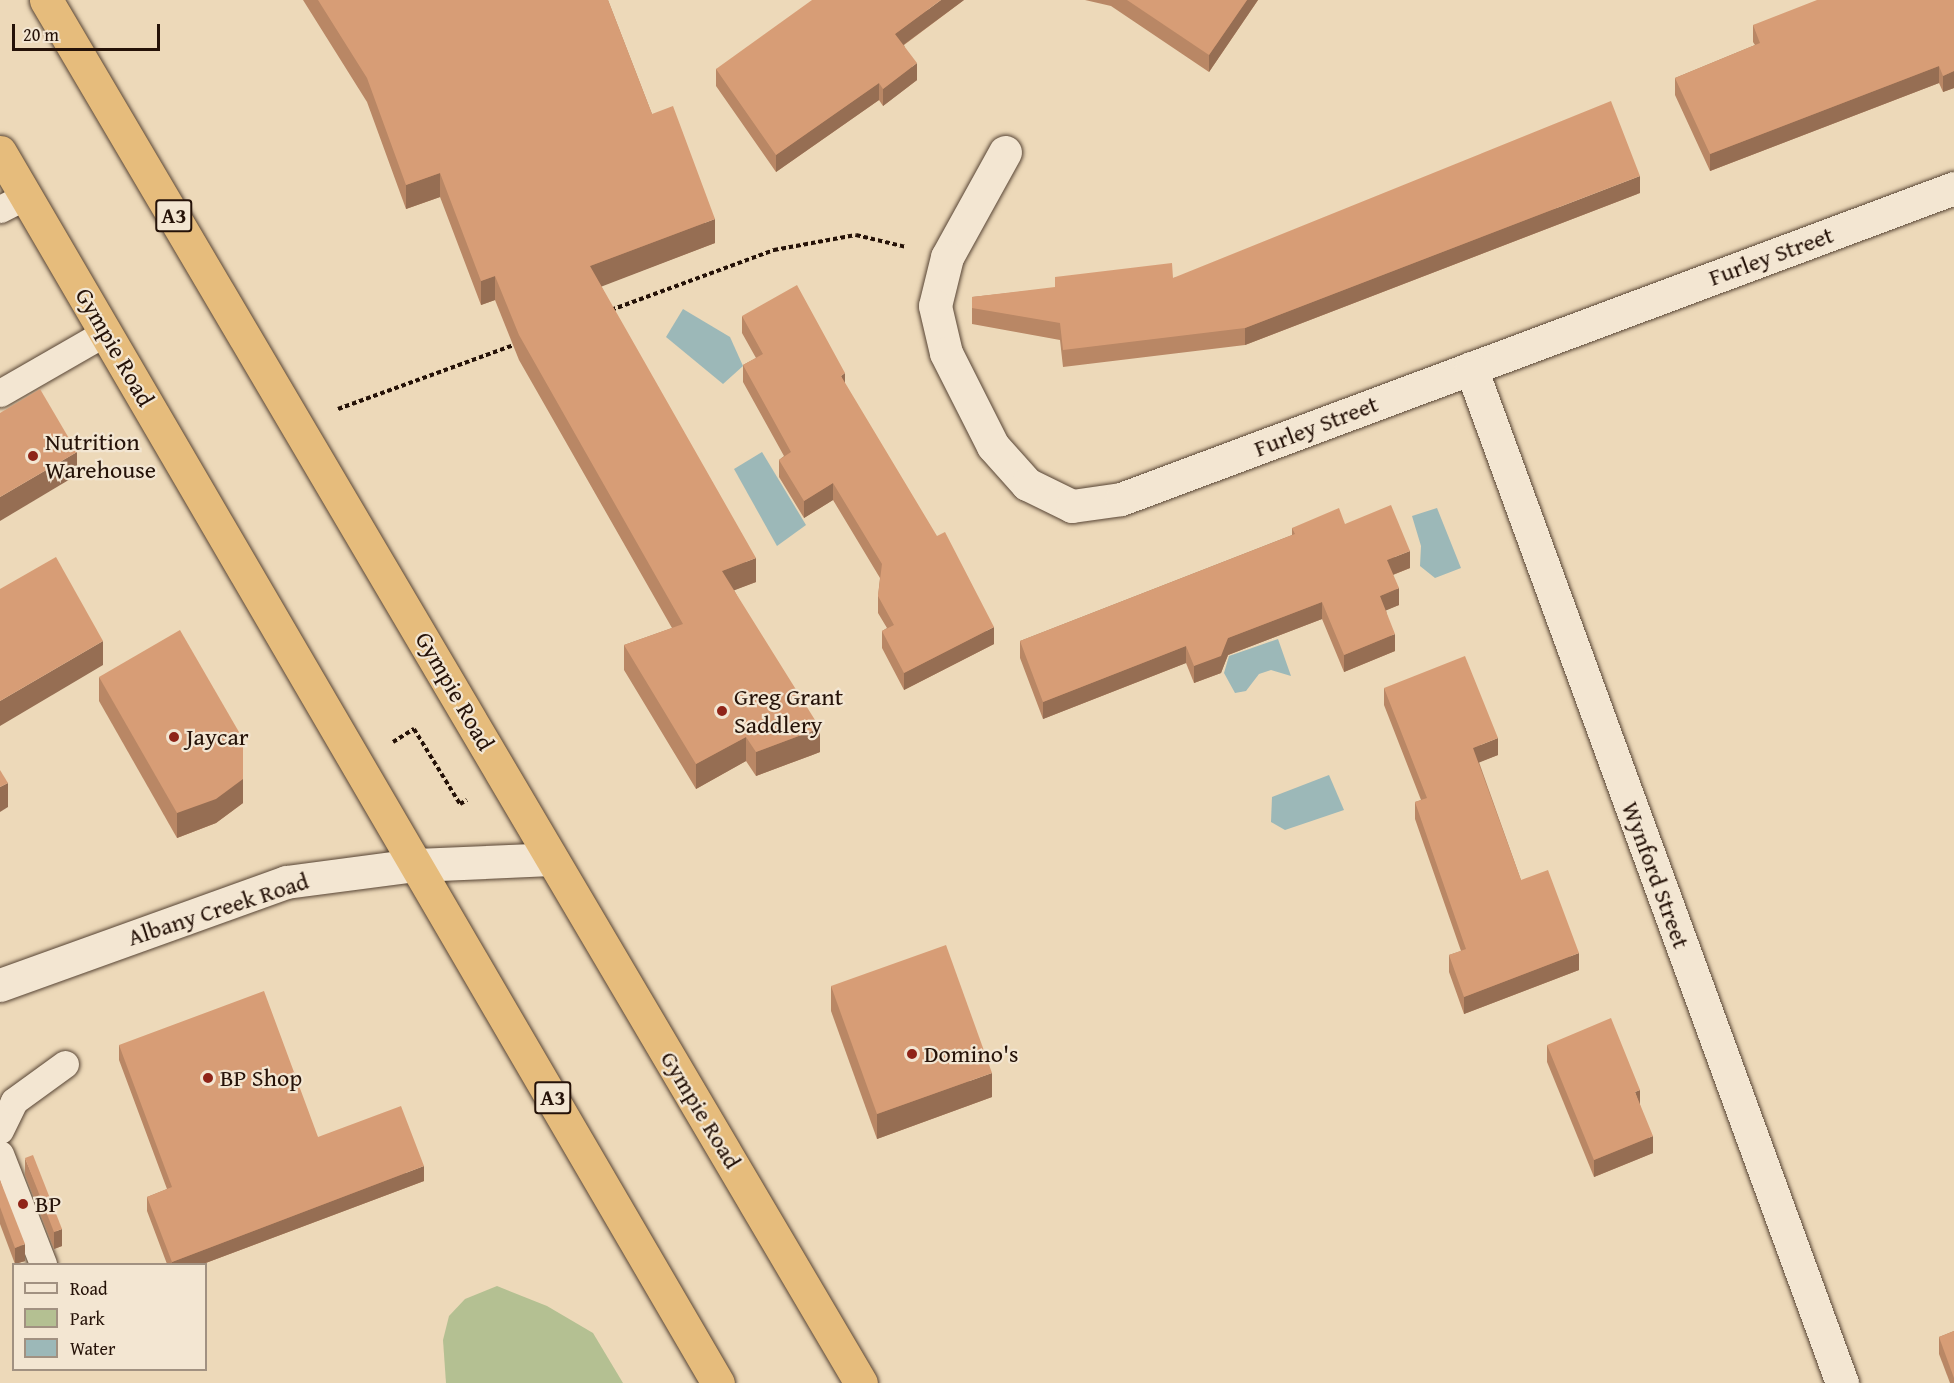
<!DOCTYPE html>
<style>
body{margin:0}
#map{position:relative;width:1954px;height:1383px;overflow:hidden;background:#edd9b9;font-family:"Gentium Book Plus",serif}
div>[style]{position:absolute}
.green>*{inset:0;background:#b4c092}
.water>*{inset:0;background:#9cb8b8}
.path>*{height:4px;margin-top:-2px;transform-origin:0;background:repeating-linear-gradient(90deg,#251208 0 4.5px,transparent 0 7.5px)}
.roads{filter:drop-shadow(0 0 2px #574434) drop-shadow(0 0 2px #574434)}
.lane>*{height:27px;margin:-13.5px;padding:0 13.5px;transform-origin:13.5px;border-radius:13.5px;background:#f3e6d2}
.street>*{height:33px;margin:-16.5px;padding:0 16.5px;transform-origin:16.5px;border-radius:16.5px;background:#f3e6d2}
.secondary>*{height:33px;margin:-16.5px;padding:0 16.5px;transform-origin:16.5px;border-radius:16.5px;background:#f3e6d2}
.highway>*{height:33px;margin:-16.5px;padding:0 16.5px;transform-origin:16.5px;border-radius:16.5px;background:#e6bc7c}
.wall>*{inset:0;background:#b98765}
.shaded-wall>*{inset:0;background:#966e53}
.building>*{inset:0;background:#d79d76}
.dots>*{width:16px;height:16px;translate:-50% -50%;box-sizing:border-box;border:3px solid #f3e6d2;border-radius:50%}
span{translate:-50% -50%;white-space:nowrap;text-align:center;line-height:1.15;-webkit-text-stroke:4.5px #f3e6d2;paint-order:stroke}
.shield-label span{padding:2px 4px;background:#f3e6d2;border:2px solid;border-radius:4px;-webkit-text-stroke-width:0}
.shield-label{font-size:22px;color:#251208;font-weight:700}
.street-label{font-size:24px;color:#251208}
.poi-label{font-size:24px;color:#251208}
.left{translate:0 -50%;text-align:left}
.legend{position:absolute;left:12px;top:1263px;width:195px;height:108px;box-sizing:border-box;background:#f3e6d2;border:2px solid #a19181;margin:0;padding:8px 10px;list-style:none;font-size:18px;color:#251208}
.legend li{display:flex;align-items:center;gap:12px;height:30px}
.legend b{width:30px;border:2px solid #a19181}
.scale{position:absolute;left:12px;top:24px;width:148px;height:27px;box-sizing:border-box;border:3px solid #251208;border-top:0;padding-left:8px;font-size:18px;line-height:21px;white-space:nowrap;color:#251208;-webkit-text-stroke:4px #f3e6d2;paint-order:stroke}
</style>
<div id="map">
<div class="green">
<div style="clip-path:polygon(497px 1286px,547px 1306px,593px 1333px,623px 1383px,446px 1383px,443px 1340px,449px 1316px,465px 1299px)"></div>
</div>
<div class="water">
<div style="clip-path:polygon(683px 309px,730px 337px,743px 366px,723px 384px,666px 337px)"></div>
<div style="clip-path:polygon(762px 452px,806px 525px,777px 546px,734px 469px)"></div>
<div style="clip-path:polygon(1437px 508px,1461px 568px,1435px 578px,1420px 566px,1421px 546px,1412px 516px)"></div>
<div style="clip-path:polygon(1278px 639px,1291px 676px,1271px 670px,1259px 674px,1246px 691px,1235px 693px,1224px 673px,1229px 656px)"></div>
<div style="clip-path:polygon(1329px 775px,1344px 810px,1285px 830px,1271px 822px,1272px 797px)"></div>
</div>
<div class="path">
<div style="left:611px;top:310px;width:174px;rotate:-20.2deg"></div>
<div style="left:774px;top:250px;width:83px;rotate:-10.4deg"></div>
<div style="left:856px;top:235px;width:51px;rotate:13.5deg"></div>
<div style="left:338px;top:409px;width:190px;rotate:-20deg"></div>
<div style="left:393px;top:742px;width:25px;rotate:-32deg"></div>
<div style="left:414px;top:729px;width:88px;rotate:58.5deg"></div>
<div style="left:460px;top:804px;width:8px;rotate:-30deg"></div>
</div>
<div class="roads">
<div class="lane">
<div style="left:0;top:209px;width:29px;rotate:-27deg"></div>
<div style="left:0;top:393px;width:122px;rotate:-29.9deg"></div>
<div style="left:0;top:1130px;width:32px;rotate:-64deg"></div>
<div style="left:14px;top:1101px;width:63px;rotate:-36deg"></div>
<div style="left:0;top:1154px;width:118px;rotate:68.6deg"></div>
</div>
<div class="street">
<div style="left:1005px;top:152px;width:120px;rotate:118.9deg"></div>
<div style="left:947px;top:257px;width:50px;rotate:103.8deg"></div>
<div style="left:935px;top:306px;width:48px;rotate:76.8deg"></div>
<div style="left:946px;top:353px;width:104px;rotate:63.2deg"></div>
<div style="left:993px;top:446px;width:51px;rotate:48.2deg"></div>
<div style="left:1027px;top:484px;width:50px;rotate:26.1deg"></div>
<div style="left:1072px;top:506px;width:49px;rotate:-8.1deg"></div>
<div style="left:1121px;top:499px;width:889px;rotate:-20.47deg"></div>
<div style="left:1471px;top:368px;width:1081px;rotate:69.92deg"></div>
</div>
<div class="secondary">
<div style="left:0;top:985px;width:304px;rotate:-19.8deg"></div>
<div style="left:286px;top:882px;width:131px;rotate:-7.5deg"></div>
<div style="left:416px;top:865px;width:135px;rotate:-2.5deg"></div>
</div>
<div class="highway">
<div style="left:46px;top:0;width:1605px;rotate:59.49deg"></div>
<div style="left:0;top:152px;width:1425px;rotate:59.75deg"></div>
</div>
</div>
<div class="wall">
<div style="clip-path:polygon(303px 0,608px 0,652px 114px,715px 243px,601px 286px,756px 582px,734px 590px,820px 752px,756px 776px,746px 761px,696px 789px,624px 670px,624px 645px,672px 628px,519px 360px,495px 300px,481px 305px,440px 197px,406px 209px,367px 102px)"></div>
<div style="clip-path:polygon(964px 0,904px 45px,917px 80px,883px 106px,879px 100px,776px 172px,716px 86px,716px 69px)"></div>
<div style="clip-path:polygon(1085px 0,1258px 0,1209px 72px,1111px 6px)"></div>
<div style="clip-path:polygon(1954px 0,1954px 88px,1943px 92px,1939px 83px,1710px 171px,1675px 95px,1675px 78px,1755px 45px,1753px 42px,1753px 25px)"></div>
<div style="clip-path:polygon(1640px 193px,1245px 345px,1063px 367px,1060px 340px,972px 324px,972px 297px,1055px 288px,1055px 277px,1173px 278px)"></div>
<div style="clip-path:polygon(742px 316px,845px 384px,994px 644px,904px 690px,882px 648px,882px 631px,887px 628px,878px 613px,878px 596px,880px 578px,833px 500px,804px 518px,779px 477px,779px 460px,784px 456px,743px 382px,743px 365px,756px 358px,742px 333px)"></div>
<div style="clip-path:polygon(1345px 524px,1410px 568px,1393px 575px,1399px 605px,1386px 610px,1395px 651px,1344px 672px,1322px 619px,1228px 655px,1221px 673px,1194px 683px,1186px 663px,1043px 719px,1020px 658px,1020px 641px,1292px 535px,1292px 528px)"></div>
<div style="clip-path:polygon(99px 677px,243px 803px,216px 823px,177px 838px,99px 701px)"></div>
<div style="clip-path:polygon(1384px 688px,1498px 755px,1479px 762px,1521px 880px,1579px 970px,1464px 1014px,1449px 972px,1449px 955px,1461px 951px,1415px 819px,1415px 802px,1421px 800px,1384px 705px)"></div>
<div style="clip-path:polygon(831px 986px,992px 1097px,877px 1139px,831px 1011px)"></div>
<div style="clip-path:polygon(119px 1045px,318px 1137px,424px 1181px,203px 1264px,167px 1264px,147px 1211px,147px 1197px,167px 1189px,119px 1060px)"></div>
<div style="clip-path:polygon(1547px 1045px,1640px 1105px,1653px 1153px,1594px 1177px,1547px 1062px)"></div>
<div style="clip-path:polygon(25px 1158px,62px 1246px,54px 1249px,25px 1175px)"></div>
<div style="clip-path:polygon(0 1180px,25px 1261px,15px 1264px,0 1224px)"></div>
<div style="clip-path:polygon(1954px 1331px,1954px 1383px,1950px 1383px,1939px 1354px,1939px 1337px)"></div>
</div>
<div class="shaded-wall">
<div style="clip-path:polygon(941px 0,964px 0,895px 51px,895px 34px)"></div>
<div style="clip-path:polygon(1247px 0,1258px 0,1209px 72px,1209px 55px)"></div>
<div style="clip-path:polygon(917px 63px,917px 80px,883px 106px,883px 89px)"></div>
<div style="clip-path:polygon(1939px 66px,1939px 83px,1710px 171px,1710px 154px)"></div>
<div style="clip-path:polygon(1954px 71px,1954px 88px,1943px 92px,1943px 76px)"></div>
<div style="clip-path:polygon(879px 83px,879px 100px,776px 172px,776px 155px)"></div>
<div style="clip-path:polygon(440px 173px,440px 197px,406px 209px,406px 185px)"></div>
<div style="clip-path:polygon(1640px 176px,1640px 193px,1245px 345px,1245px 328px)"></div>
<div style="clip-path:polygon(715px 219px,715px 243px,590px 291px,590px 266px)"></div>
<div style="clip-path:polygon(495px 276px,495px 300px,481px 305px,481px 281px)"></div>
<div style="clip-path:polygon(845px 373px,845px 390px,841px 376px)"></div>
<div style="clip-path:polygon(77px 452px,77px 475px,0 521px,0 497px)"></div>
<div style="clip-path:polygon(833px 483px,833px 500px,804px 518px,804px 501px)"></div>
<div style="clip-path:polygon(1410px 551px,1410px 568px,1387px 577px,1387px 560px)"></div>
<div style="clip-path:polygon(756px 558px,756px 582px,722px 595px,722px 571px)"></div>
<div style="clip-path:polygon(1399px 588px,1399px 605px,1380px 613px,1380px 596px)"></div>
<div style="clip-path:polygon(1322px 602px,1322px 619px,1228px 655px,1221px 673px,1194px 683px,1194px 666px,1228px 638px)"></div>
<div style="clip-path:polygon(994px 627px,994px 644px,904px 690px,904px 673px)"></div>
<div style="clip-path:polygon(1395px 634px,1395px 651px,1344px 672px,1344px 655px)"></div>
<div style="clip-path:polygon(103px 641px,103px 665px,0 726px,0 701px)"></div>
<div style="clip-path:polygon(1186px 646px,1186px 663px,1043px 719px,1043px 702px)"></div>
<div style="clip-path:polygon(820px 728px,820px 752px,756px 776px,756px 752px)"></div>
<div style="clip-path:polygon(746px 737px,746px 761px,696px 789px,696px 764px)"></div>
<div style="clip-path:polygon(1498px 738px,1498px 755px,1473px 765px,1473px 748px)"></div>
<div style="clip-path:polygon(243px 739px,243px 803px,216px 823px,177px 838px,177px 813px)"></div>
<div style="clip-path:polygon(8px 783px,8px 807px,0 812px,0 787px)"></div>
<div style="clip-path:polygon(1579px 953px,1579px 970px,1464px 1014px,1464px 997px)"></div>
<div style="clip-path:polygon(992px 1073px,992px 1097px,877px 1139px,877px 1114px)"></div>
<div style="clip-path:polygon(1640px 1090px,1640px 1107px,1635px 1092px)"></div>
<div style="clip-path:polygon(1653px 1136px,1653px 1153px,1594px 1177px,1594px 1160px)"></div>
<div style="clip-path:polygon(424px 1166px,424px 1181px,203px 1264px,172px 1264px,172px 1262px)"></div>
<div style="clip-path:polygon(62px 1229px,62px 1246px,54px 1249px,54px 1232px)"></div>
<div style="clip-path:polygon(25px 1244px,25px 1261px,15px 1264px,15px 1248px)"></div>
</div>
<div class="building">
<div style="clip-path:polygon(318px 0,608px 0,652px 114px,673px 106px,715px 219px,590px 266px,756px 558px,722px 571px,820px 728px,756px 752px,746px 737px,696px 764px,624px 645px,683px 624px,519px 335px,495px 276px,481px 281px,440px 173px,406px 185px,367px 78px)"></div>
<div style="clip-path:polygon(812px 0,941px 0,895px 34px,917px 63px,883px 89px,879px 83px,776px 155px,716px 69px)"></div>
<div style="clip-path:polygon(1127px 0,1247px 0,1209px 55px)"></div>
<div style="clip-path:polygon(1817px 0,1954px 0,1954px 71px,1943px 76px,1939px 66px,1710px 154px,1675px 78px,1760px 43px,1753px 25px)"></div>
<div style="clip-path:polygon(1611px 101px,1640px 176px,1245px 328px,1063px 350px,1060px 323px,972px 308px,972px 297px,1055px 287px,1055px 277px,1172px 263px,1173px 278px)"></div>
<div style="clip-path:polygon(797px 285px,845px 373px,841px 376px,937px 536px,945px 532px,994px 627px,904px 673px,882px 631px,894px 625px,878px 596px,882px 564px,833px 483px,804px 501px,779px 460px,791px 452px,743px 365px,763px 354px,742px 316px)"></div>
<div style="clip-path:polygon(40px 389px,77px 452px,0 497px,0 413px)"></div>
<div style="clip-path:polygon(1391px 505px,1410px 551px,1387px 560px,1399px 588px,1380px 596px,1395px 634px,1344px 655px,1322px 602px,1228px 638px,1221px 656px,1194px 666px,1186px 646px,1043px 702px,1020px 641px,1295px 534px,1292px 528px,1339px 508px,1345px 524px)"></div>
<div style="clip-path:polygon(56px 557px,103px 641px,0 701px,0 589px)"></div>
<div style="clip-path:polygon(180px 630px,243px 739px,243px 779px,216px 799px,177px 813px,99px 677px)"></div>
<div style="clip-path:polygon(1465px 656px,1498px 738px,1473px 748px,1521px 880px,1548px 870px,1579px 953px,1464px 997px,1449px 955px,1466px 949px,1415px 802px,1427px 798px,1384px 688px)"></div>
<div style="clip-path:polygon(0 770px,8px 783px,0 787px)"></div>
<div style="clip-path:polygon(946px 945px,992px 1073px,877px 1114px,831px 986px)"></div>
<div style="clip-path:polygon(264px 991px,318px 1137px,401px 1106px,424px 1166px,172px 1262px,147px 1197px,172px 1187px,119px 1045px)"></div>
<div style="clip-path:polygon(1611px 1018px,1640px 1090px,1635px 1092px,1653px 1136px,1594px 1160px,1547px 1045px)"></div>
<div style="clip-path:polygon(33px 1155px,62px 1229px,54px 1232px,25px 1158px)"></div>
<div style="clip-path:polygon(0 1180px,25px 1244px,15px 1248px,0 1207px)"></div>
<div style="clip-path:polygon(1954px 1331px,1954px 1378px,1939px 1337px)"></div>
</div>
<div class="dots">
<div style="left:33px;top:456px;background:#8f2418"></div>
<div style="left:722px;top:711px;background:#8f2418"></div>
<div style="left:174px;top:737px;background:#8f2418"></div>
<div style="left:912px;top:1054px;background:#8f2418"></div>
<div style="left:208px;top:1078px;background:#8f2418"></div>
<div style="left:23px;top:1204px;background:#8f2418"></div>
</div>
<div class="shield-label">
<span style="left:174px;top:216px">A3</span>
<span style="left:553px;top:1098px">A3</span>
</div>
<div class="street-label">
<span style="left:1771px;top:256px;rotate:-20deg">Furley Street</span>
<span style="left:115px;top:347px;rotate:60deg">Gympie Road</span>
<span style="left:1316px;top:426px;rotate:-21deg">Furley Street</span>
<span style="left:455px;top:691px;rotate:60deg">Gympie Road</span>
<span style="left:1656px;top:875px;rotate:70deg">Wynford Street</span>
<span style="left:218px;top:909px;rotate:-18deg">Albany Creek Road</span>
<span style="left:701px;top:1110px;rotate:59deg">Gympie Road</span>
</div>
<div class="poi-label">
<span class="left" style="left:45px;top:456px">Nutrition<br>Warehouse</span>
<span class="left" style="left:734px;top:711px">Greg Grant<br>Saddlery</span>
<span class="left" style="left:186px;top:737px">Jaycar</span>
<span class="left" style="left:924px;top:1054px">Domino's</span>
<span class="left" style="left:220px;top:1078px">BP Shop</span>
<span class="left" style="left:35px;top:1204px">BP</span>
</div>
<ul class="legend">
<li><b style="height:8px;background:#f3e6d2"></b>Road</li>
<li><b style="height:16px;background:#b4c092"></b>Park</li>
<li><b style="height:16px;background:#9cb8b8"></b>Water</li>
</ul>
<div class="scale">20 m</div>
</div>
